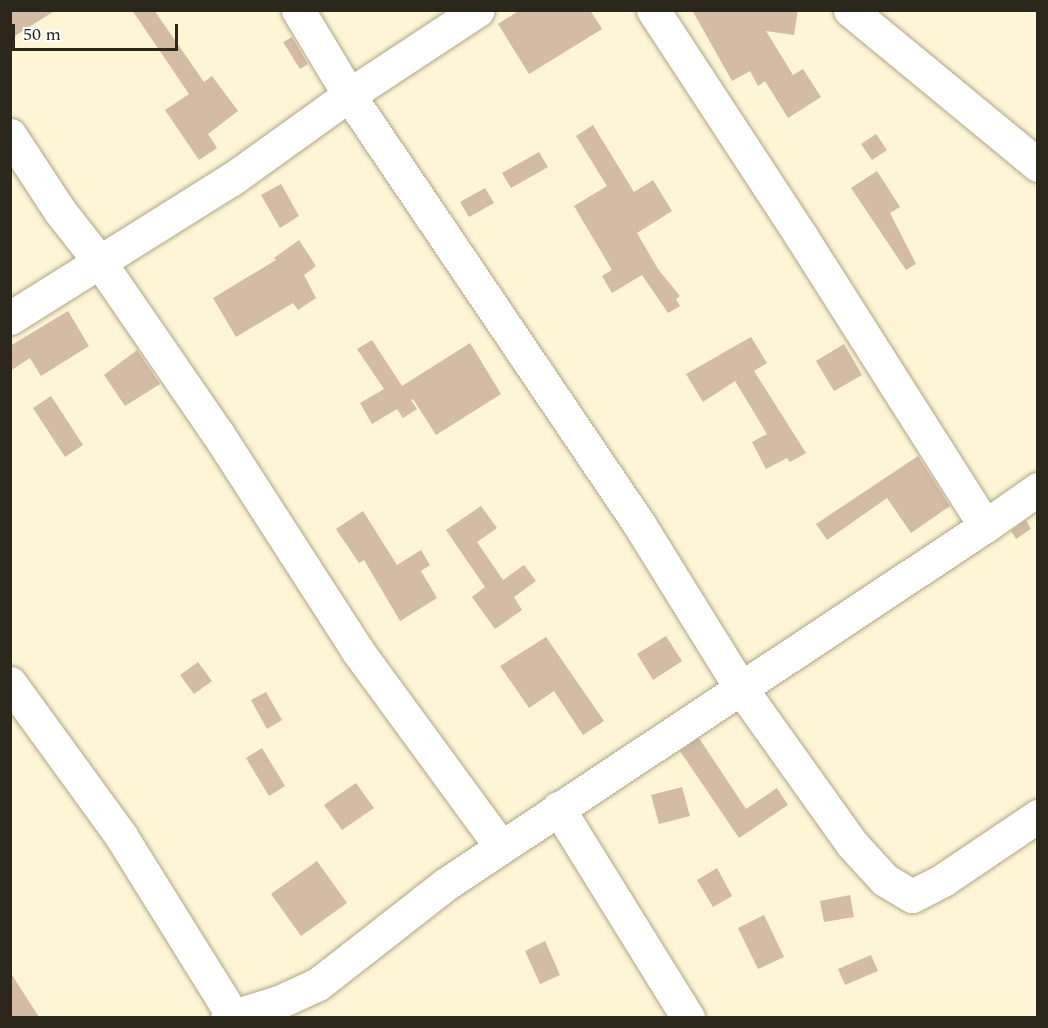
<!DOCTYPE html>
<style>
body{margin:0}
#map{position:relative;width:1048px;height:1028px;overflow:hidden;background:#fef5d4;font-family:Spectral,serif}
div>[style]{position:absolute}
.building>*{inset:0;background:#d4bba3}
.roads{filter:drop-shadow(0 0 2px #afa688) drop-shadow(0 0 2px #afa688)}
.minor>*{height:33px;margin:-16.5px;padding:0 16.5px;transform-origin:16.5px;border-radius:16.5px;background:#fff}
span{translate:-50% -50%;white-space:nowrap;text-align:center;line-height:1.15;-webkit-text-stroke:4.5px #fff;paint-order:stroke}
.frame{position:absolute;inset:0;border:12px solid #2b281b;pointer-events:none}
.scale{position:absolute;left:12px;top:24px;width:166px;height:27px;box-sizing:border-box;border:3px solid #2b281b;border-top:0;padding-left:8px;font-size:18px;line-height:21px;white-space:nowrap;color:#2b281b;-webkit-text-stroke:4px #fff;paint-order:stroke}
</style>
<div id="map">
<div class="building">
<div style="clip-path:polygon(10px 10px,56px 10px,10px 39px)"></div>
<div style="clip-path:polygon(132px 10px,154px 10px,204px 82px,212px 76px,238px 111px,208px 134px,217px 148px,199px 160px,165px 110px,189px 94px)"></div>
<div style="clip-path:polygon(520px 10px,590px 10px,602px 29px,529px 74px,498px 24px)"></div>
<div style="clip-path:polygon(692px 10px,798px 10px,794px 35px,766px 31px,793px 75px,803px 69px,821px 97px,788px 118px,765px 81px,758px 86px,750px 71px,732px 81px)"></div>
<div style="clip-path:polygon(292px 37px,308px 64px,300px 69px,283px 42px)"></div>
<div style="clip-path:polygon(593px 125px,634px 192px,653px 180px,672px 211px,637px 233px,658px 269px,680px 296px,676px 299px,680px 306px,668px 313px,642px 275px,612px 293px,602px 276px,612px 270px,574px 206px,607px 186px,576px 136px)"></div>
<div style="clip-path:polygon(876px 134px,887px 150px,872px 160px,861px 144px)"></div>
<div style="clip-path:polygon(539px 152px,548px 167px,511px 188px,502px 173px)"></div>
<div style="clip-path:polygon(877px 171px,900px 207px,890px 213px,916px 264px,906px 270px,851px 188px)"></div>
<div style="clip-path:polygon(281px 184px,299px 216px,280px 228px,261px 195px)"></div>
<div style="clip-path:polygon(485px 188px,494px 203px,469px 217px,460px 202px)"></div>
<div style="clip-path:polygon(299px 240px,316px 266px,304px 275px,316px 298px,298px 310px,293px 303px,236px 337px,213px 298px,276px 260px,274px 258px)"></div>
<div style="clip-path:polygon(68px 311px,89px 346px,41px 376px,30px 358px,10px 371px,10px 346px)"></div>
<div style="clip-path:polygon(751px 337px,767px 363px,754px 371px,806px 453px,790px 462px,787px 458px,766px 469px,752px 442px,767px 434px,735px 381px,703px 402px,686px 374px)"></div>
<div style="clip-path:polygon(372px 340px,402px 386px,470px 343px,501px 394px,436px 435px,413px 399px,411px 400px,417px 409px,403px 418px,397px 409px,372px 424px,360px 403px,384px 389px,357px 349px)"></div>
<div style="clip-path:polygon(844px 344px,862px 375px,834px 391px,816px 361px)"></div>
<div style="clip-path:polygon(137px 350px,160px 384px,125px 406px,104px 375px)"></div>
<div style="clip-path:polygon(51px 396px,83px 445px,65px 457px,33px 408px)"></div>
<div style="clip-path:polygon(918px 456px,950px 506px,911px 533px,887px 498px,827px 540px,816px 524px)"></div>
<div style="clip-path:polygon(481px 506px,497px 528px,477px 542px,503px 580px,524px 565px,536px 581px,514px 597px,522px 610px,495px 629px,472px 597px,485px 587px,446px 530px)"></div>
<div style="clip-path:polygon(363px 511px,397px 565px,421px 550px,430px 565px,421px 571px,437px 598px,400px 621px,364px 560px,359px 563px,336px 529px)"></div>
<div style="clip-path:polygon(1026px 520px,1031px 529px,1016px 539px,1011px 531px)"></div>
<div style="clip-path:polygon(666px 636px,682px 661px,653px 680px,637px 654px)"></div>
<div style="clip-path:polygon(546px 637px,604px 721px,583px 735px,554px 691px,529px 708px,500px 666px)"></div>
<div style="clip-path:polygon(198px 662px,212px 681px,194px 694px,180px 675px)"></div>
<div style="clip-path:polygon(266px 692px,282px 720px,267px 729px,251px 700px)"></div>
<div style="clip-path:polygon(699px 738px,746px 809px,777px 788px,788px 805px,739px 838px,680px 751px)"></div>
<div style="clip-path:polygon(262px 748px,285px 786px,269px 796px,246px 758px)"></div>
<div style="clip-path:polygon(356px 783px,374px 808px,342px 830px,324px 805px)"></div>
<div style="clip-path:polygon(682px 787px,690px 816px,659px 824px,651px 795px)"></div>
<div style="clip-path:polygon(317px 861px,347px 903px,301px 936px,271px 894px)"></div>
<div style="clip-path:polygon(717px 868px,732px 896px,713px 907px,697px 880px)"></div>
<div style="clip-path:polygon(850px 895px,854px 917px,824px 922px,820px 901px)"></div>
<div style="clip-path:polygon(764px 915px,784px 957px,758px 969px,738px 928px)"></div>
<div style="clip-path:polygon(545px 941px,560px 975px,540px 984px,525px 951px)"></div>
<div style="clip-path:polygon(871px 955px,878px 971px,845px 985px,838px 969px)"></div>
<div style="clip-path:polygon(10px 972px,39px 1017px,10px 1017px)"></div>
</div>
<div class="roads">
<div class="minor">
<div style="left:298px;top:10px;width:99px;rotate:59deg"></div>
<div style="left:349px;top:95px;width:518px;rotate:55.94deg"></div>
<div style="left:639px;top:524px;width:192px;rotate:58.2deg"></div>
<div style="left:740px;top:687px;width:193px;rotate:54.5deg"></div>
<div style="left:852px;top:844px;width:49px;rotate:47.5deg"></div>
<div style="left:885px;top:880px;width:31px;rotate:31deg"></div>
<div style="left:912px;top:896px;width:35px;rotate:-27deg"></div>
<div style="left:943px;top:880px;width:115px;rotate:-34deg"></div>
<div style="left:850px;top:10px;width:244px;rotate:39.5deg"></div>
<div style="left:10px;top:135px;width:90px;rotate:56.8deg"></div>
<div style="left:59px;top:210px;width:65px;rotate:51.9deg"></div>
<div style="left:99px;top:261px;width:210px;rotate:55.5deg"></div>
<div style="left:218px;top:434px;width:257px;rotate:57.2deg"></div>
<div style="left:357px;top:650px;width:244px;rotate:53.8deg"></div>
<div style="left:10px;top:318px;width:262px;rotate:-32.1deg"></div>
<div style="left:232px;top:179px;width:144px;rotate:-35.7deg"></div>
<div style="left:349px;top:95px;width:154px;rotate:-33.4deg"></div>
<div style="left:985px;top:526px;width:65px;rotate:-34.9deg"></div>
<div style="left:10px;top:683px;width:189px;rotate:54deg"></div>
<div style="left:121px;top:836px;width:210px;rotate:58.1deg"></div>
<div style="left:558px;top:808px;width:247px;rotate:58.2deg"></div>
<div style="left:227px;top:1018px;width:54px;rotate:-17.1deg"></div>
<div style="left:279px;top:1002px;width:43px;rotate:-24.8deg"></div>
<div style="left:318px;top:984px;width:162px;rotate:-38deg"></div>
<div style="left:446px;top:884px;width:647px;rotate:-33.59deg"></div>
<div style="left:985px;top:526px;width:343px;rotate:-122.4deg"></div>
<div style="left:801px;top:236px;width:270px;rotate:-123.2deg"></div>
</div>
</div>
<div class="frame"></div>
<div class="scale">50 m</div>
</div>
